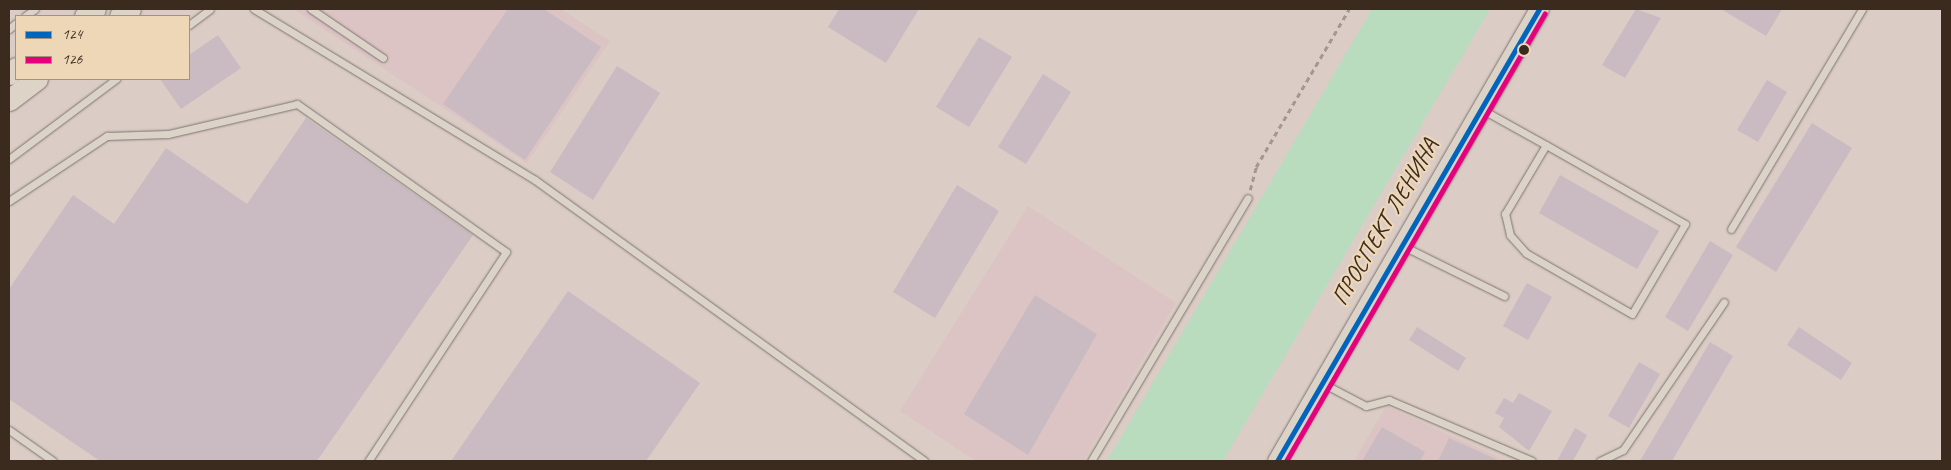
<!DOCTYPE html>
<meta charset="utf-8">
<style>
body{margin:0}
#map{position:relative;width:1951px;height:470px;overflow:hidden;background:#dbccc6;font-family:Caveat,sans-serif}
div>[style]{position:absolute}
.built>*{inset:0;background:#dcc4c4}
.green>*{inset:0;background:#badcbe}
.building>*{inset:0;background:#c9bbc1}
.path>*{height:2.5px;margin-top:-1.25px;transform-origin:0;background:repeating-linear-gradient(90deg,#a19991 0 5px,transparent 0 9px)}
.roads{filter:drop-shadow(0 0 1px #7e746f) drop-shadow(0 0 1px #7e746f)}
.service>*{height:7px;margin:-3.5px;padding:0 3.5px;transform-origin:3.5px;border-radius:3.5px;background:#dbd2c8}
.secondary>*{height:19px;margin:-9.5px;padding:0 9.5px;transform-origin:9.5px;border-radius:9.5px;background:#dbd2c8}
.primary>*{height:21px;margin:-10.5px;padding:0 10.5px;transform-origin:10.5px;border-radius:10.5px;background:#ddd3c7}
.bus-1>*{height:5px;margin:-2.5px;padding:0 2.5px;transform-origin:2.5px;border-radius:2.5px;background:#0065bd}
.bus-2>*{height:5px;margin:-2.5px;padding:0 2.5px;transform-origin:2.5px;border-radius:2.5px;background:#e5007d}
.dots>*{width:14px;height:14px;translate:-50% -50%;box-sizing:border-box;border:2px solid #edd7b6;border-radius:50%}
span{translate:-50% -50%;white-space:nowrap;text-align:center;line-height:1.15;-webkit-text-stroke:4.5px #edd7b6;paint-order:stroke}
.street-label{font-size:24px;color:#3b2a1e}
.frame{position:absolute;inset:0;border:10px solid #3b2a1e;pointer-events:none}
.legend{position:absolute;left:15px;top:15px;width:175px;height:65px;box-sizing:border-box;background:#edd7b6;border:1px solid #a69279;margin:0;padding:6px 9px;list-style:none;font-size:15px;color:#3b2a1e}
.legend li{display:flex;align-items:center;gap:10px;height:25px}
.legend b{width:25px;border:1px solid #a69279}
</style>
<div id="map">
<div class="built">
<div style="clip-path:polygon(293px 9px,561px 9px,610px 41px,527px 163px)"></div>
<div style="clip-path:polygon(1028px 206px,1176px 303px,1083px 461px,976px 461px,900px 411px)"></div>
<div style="clip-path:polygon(1386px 406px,1507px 461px,1354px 461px)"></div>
</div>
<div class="green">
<div style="clip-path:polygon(1372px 9px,1490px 9px,1223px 461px,1107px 461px)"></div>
</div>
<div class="building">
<div style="clip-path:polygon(508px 9px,544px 9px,601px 47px,525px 160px,443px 104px)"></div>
<div style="clip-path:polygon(839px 9px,919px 9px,886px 63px,828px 27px)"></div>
<div style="clip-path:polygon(1636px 9px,1661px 18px,1625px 78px,1602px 65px)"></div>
<div style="clip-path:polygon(1721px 9px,1782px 9px,1766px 36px)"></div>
<div style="clip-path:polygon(218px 35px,241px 68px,181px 109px,160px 79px,189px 79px,189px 55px)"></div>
<div style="clip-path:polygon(979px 37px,1012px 57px,969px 127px,936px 107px)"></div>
<div style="clip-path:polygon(617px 66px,660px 93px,593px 200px,550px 172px)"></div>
<div style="clip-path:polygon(1043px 74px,1071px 92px,1026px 164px,998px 147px)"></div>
<div style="clip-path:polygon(1767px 80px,1787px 92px,1758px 142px,1737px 130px)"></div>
<div style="clip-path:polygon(306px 118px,473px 235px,317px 461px,100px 461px,9px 399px,9px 289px,73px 195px,114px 224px,166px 148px,247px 204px)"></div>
<div style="clip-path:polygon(1812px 123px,1852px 148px,1776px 272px,1736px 247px)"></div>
<div style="clip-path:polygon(1560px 175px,1659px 231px,1637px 269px,1539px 213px)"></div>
<div style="clip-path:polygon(957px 185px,999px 211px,935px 318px,893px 292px)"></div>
<div style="clip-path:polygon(1710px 241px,1733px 255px,1688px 331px,1665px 317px)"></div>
<div style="clip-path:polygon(1527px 283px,1552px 297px,1528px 340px,1503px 326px)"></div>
<div style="clip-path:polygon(568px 291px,700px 383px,646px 461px,451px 461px)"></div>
<div style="clip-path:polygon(1035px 295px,1097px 334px,1028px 455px,964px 414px)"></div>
<div style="clip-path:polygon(1417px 327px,1466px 358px,1458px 371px,1409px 340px)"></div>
<div style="clip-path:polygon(1799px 327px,1852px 363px,1841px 380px,1787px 345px)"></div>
<div style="clip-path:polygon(1710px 342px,1733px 356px,1672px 461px,1640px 461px)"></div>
<div style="clip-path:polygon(1639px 362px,1660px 374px,1629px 428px,1608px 416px)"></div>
<div style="clip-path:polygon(1519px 393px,1552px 411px,1529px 451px,1499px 427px,1504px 418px,1495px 413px,1504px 398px,1513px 403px)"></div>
<div style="clip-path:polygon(1382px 427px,1425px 452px,1420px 461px,1362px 461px)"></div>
<div style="clip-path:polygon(1575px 428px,1587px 435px,1573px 461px,1557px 461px)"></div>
<div style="clip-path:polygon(1449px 438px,1500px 461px,1438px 461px)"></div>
</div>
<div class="path">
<div style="left:1250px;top:190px;width:24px;rotate:-75deg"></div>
<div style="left:1256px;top:167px;width:183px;rotate:-59.5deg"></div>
</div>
<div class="roads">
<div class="service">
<div style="left:254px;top:9px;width:329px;rotate:31.3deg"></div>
<div style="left:535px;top:180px;width:480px;rotate:35.8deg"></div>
<div style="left:311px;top:9px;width:87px;rotate:34.2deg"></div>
<div style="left:25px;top:16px;width:12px;rotate:-35deg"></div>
<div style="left:189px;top:25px;width:26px;rotate:-37deg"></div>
<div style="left:9px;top:29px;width:9px;rotate:-41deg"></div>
<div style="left:1483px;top:110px;width:72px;rotate:29.1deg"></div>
<div style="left:1546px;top:145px;width:160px;rotate:29.6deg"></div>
<div style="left:1685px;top:224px;width:104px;rotate:120.5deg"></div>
<div style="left:1632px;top:314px;width:122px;rotate:-150.1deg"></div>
<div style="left:1526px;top:253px;width:24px;rotate:-132deg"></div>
<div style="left:1510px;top:235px;width:22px;rotate:-103deg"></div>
<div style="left:1505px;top:214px;width:80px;rotate:-59.3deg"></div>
<div style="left:9px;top:159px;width:134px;rotate:-36.8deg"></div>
<div style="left:9px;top:201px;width:118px;rotate:-33.6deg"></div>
<div style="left:107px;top:136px;width:61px;rotate:-1.9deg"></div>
<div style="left:168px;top:134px;width:132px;rotate:-13.1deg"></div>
<div style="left:297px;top:104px;width:256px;rotate:35.3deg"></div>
<div style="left:506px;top:252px;width:250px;rotate:123.4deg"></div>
<div style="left:1731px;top:229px;width:256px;rotate:-59.2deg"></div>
<div style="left:1403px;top:246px;width:113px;rotate:26.3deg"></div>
<div style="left:1324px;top:384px;width:47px;rotate:27.6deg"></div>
<div style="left:1366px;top:406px;width:24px;rotate:-15deg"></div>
<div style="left:1389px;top:400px;width:155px;rotate:23.1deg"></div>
<div style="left:9px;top:430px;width:54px;rotate:35.2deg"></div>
<div style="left:1091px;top:461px;width:306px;rotate:-59.2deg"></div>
<div style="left:1600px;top:461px;width:25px;rotate:-26deg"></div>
<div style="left:1623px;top:450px;width:179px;rotate:-55.7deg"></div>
</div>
<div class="secondary">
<div style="left:1277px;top:461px;width:522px;rotate:-59.9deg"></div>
</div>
<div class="primary">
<div style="left:85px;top:16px;width:12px;rotate:-35deg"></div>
<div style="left:120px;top:16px;width:12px;rotate:-35deg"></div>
<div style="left:9px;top:74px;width:9px;rotate:-41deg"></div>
<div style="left:9px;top:100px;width:35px;rotate:-37deg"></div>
</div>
</div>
<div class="bus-1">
<div style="left:1277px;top:461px;width:522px;rotate:-59.9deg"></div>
</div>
<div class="bus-2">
<div style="left:1286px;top:461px;width:517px;rotate:-59.97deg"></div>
</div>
<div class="dots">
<div style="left:1524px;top:50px;background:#3b2a1e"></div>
</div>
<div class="street-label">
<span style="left:1385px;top:222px;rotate:-60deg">ПРОСПЕКТ ЛЕНИНА</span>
</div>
<div class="frame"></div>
<ul class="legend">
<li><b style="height:6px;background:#0065bd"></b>124</li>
<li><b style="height:6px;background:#e5007d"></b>126</li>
</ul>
</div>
